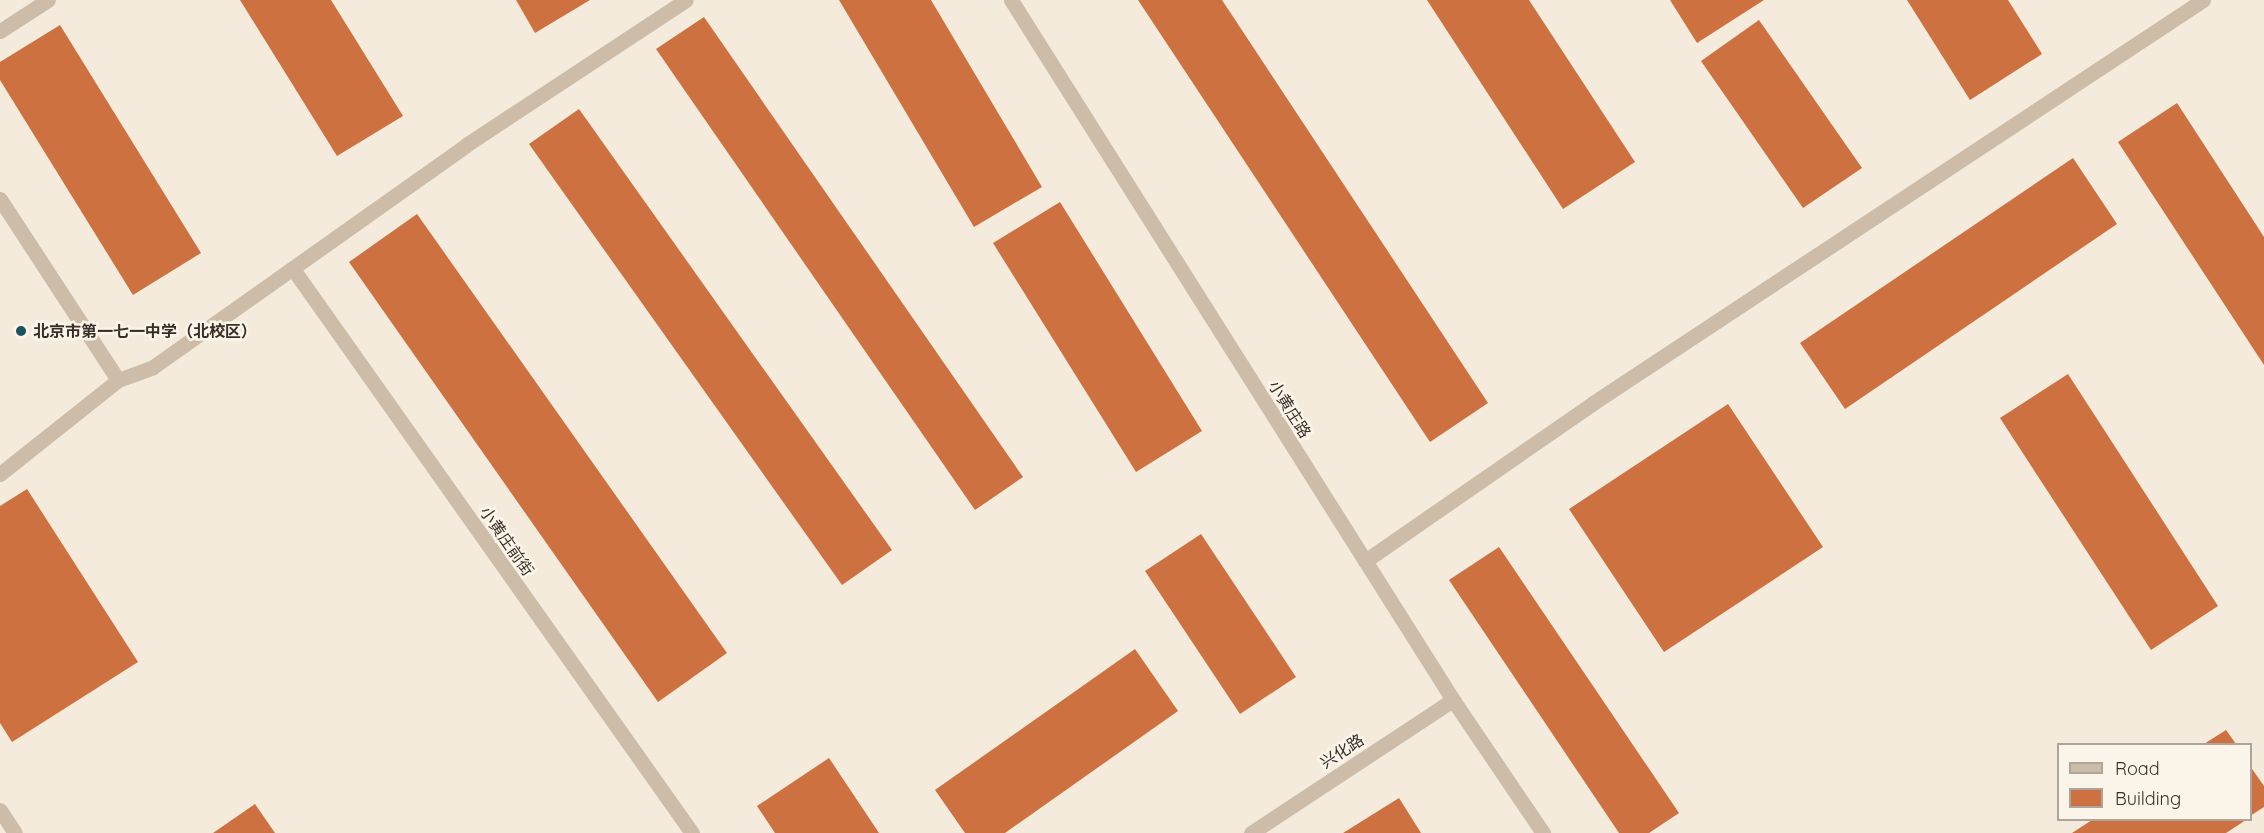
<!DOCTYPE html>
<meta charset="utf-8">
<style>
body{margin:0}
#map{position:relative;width:2264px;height:833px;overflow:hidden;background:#f4ebdc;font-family:Quicksand,"Noto Sans SC",sans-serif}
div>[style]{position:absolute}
.building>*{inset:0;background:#cd7140}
.minor>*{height:15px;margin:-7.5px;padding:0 7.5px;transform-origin:7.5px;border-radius:7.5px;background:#cdbca7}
.dots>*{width:16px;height:16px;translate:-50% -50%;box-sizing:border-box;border:3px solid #fbf4e9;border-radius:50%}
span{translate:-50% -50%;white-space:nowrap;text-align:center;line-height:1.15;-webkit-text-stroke:5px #fbf4e9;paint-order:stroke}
.poi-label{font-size:16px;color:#392f28;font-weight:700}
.left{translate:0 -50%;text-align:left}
.street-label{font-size:16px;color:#392f28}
.legend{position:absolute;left:2057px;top:743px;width:195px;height:78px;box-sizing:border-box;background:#fbf4e9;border:2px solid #ada59c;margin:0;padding:8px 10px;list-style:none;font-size:18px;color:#392f28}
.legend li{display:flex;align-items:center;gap:12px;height:30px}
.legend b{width:30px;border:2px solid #ada59c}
</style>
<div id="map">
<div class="building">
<div style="clip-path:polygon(240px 0,331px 0,403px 116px,337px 156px)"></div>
<div style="clip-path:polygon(516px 0,590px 0,535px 33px)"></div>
<div style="clip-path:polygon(839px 0,931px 0,1042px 187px,974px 227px)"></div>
<div style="clip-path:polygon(1138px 0,1222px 0,1488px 403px,1430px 442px)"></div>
<div style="clip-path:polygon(1427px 0,1529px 0,1635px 162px,1563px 209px)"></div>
<div style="clip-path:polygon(1670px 0,1764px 0,1697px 43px)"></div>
<div style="clip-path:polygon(1907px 0,2008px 0,2042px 54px,1970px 100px)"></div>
<div style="clip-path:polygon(704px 17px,1023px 477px,975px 510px,656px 49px)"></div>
<div style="clip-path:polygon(1759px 20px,1862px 168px,1803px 208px,1701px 61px)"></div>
<div style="clip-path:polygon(60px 25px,201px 253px,133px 295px,0 80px,0 62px)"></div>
<div style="clip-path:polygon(2177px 103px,2264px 237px,2264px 365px,2118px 142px)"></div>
<div style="clip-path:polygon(579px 109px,892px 550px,842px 585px,529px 144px)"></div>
<div style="clip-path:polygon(2073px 158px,2117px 224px,1845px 409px,1800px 343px)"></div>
<div style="clip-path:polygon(1060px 202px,1202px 431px,1136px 472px,993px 243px)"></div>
<div style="clip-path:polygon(417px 214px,727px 653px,658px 702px,349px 262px)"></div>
<div style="clip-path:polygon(2068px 374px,2218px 606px,2151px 650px,2000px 418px)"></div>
<div style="clip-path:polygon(1728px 404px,1823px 547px,1664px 652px,1569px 509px)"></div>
<div style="clip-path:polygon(27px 489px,138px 662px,12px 742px,0 723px,0 506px)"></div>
<div style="clip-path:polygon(1201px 534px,1296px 677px,1240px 714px,1145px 571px)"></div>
<div style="clip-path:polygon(1499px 547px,1679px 813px,1649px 833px,1619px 833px,1449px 580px)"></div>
<div style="clip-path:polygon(1135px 649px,1178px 711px,1005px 833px,965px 833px,935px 790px)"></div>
<div style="clip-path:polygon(2226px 730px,2236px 744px,2204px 744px)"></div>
<div style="clip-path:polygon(829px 758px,879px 833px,775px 833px,757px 806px)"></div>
<div style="clip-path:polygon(2250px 766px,2264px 786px,2264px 807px,2250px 816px)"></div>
<div style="clip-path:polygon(1399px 798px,1421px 833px,1343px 833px)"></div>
<div style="clip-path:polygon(255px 804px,275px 833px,213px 833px)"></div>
<div style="clip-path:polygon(2092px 820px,2246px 820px,2226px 833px,2072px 833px)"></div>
</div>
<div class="minor">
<div style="left:1011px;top:0;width:828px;rotate:57.73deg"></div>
<div style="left:1453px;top:700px;width:161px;rotate:55.9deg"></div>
<div style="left:0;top:31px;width:57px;rotate:-32.9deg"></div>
<div style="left:0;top:199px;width:216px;rotate:56.9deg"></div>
<div style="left:293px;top:269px;width:691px;rotate:54.72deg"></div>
<div style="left:0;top:474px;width:151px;rotate:-38.5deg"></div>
<div style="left:118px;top:380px;width:37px;rotate:-20deg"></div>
<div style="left:153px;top:367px;width:384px;rotate:-35.3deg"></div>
<div style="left:466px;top:145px;width:263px;rotate:-33.4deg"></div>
<div style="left:1365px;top:561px;width:277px;rotate:-34.7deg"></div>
<div style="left:1593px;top:403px;width:731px;rotate:-33.45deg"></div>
<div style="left:0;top:810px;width:27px;rotate:57deg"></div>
<div style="left:1251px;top:833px;width:242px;rotate:-33.4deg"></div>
</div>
<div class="dots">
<div style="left:21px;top:331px;background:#1b525d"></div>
</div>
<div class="poi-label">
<span class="left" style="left:33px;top:331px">北京市第一七一中学（北校区）</span>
</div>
<div class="street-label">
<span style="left:1290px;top:409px;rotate:58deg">小黄庄路</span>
<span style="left:507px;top:541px;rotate:55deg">小黄庄前街</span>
<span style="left:1342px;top:751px;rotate:-33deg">兴化路</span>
</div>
<ul class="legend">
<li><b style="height:8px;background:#cdbca7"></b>Road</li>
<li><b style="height:16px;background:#cd7140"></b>Building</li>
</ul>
</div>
